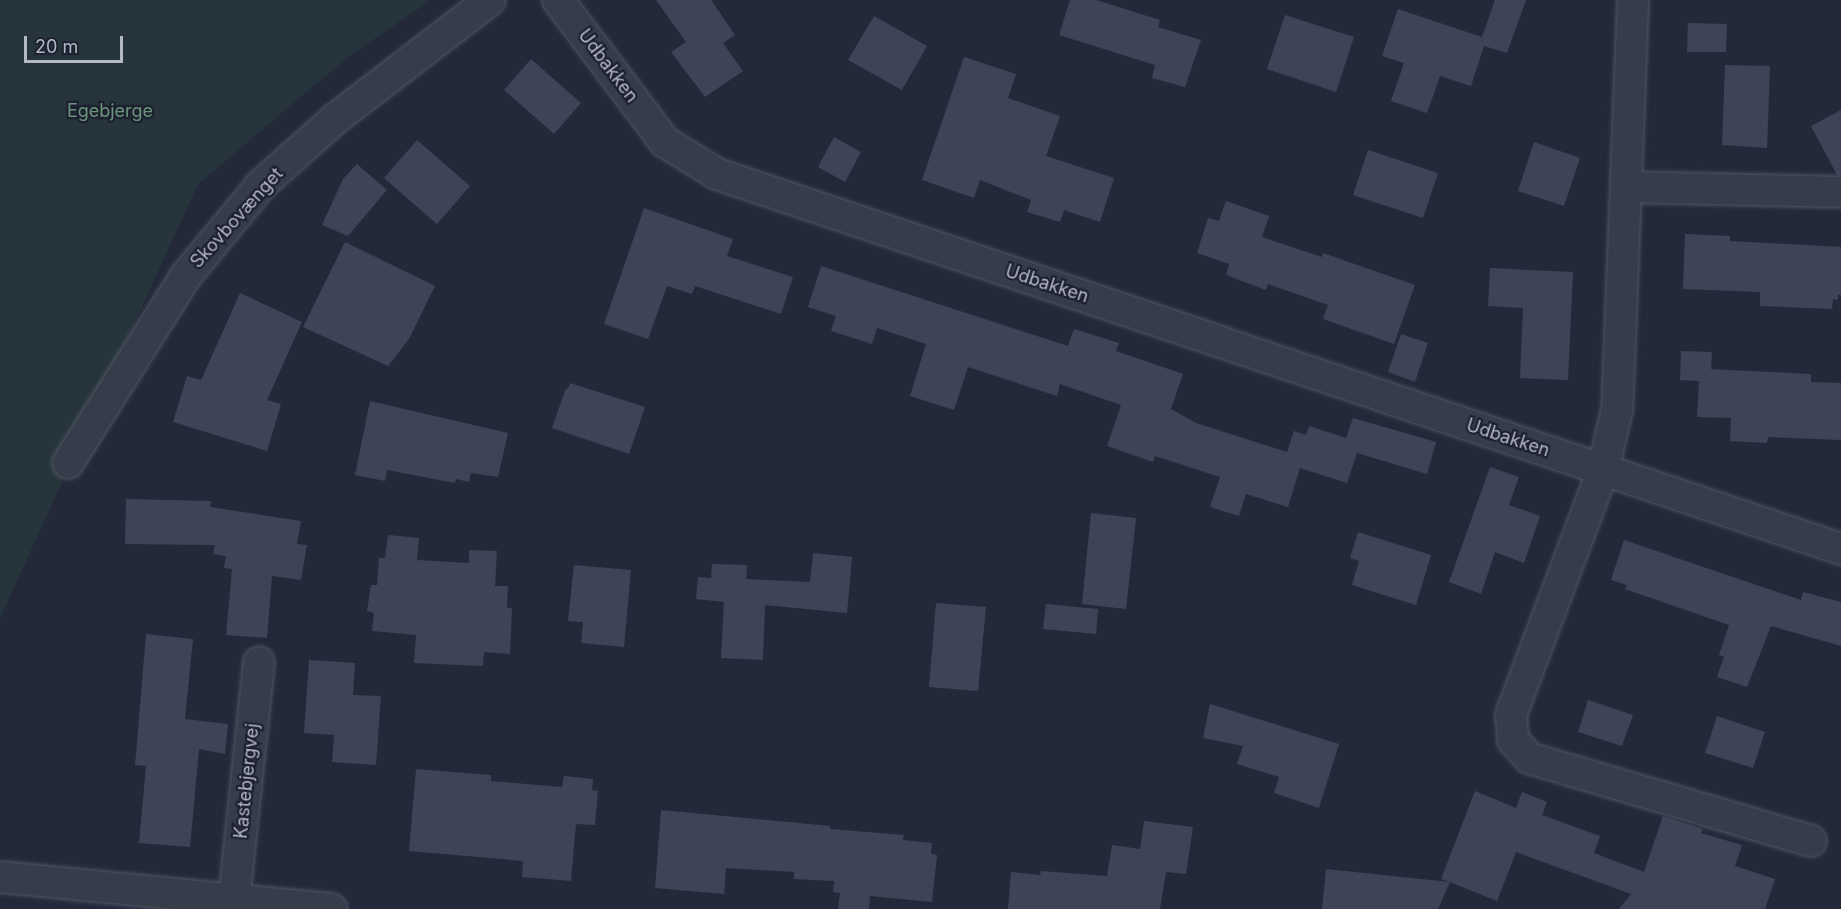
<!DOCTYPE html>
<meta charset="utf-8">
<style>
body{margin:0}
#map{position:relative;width:1841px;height:909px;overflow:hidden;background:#24293a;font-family:Inter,sans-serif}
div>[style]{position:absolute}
.green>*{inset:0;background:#26353b}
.building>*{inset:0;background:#3e4457}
.roads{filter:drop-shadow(0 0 2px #505462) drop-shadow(0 0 2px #505462)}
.street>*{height:30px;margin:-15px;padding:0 15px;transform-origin:15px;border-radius:15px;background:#373c4a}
span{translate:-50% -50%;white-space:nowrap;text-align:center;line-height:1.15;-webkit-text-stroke:4.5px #1d212f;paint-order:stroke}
.street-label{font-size:18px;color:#b3b7c6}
.park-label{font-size:18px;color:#6b957c}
.scale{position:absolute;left:24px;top:36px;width:99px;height:27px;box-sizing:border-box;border:3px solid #b3b7c6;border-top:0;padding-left:8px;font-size:18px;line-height:21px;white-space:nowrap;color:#b3b7c6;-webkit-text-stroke:4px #1d212f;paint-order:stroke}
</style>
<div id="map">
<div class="green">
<div style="clip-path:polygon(0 0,431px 0,348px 57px,198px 184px,0 618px)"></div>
</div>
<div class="building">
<div style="clip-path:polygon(656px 0,711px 0,735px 35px,723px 43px,743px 71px,705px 97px,671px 52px,686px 42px)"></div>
<div style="clip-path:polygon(1070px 0,1096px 0,1160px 20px,1158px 27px,1201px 40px,1185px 87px,1152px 78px,1155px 65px,1059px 35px)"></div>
<div style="clip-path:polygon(1495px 0,1526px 0,1507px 53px,1484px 46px,1471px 86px,1440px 76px,1427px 113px,1391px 101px,1404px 63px,1382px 56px,1398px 9px,1482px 37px)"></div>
<div style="clip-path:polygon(1285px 15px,1354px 37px,1336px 92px,1267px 69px)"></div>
<div style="clip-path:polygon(874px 16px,927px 46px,902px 90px,848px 60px)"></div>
<div style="clip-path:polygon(1688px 23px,1727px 24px,1726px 52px,1687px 52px)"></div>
<div style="clip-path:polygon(964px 57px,1016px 74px,1008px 98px,1060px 116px,1046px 156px,1114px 178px,1100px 222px,1064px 210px,1060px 222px,1027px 212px,1031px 200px,980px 180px,974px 198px,922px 180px)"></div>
<div style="clip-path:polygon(531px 59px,581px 103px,554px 134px,504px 90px)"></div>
<div style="clip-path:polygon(1725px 65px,1770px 66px,1767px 148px,1722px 145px)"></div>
<div style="clip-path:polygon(1841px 110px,1841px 175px,1837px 175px,1811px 126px)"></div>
<div style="clip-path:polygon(834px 137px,861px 152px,845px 182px,818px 167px)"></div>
<div style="clip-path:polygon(417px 140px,470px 186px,437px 224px,384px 178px)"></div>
<div style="clip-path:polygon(1534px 142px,1580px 158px,1564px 206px,1518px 191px)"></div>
<div style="clip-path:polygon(1368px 150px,1438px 173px,1423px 218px,1353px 195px)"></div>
<div style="clip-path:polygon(357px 164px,387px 190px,348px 236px,322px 225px,343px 179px)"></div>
<div style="clip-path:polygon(1226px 201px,1269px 216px,1262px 237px,1322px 257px,1323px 253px,1415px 285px,1394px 344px,1323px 319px,1328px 305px,1268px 284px,1266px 290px,1226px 275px,1229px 264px,1197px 253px,1208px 218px,1219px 221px)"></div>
<div style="clip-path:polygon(644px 208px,733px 239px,727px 256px,793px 277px,781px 314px,695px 286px,692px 294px,667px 286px,648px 339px,604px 324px)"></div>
<div style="clip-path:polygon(1685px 234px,1730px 236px,1730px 241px,1841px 247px,1841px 295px,1838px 295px,1838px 300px,1833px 299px,1832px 309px,1760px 306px,1760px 292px,1683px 289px)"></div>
<div style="clip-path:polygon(345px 242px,435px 286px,409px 339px,388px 366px,303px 327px)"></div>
<div style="clip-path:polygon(821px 266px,1068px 346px,1074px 329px,1119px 343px,1116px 351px,1183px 374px,1171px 409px,1196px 423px,1287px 452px,1294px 431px,1306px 435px,1309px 426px,1346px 438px,1353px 418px,1436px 442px,1427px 474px,1357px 453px,1347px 483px,1300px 468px,1288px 507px,1246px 494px,1239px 516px,1210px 507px,1220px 477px,1155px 456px,1153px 462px,1107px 446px,1121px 405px,1060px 384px,1057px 396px,968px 367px,954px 410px,910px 396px,926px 344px,877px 328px,872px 344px,831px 331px,836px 316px,808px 307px)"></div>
<div style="clip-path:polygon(1490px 268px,1573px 272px,1568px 380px,1520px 378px,1523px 308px,1488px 306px)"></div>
<div style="clip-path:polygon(240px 293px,302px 322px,267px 400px,281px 404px,267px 451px,173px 422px,187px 376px,201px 380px)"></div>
<div style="clip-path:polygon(1401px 334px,1428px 343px,1415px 382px,1388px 372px)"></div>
<div style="clip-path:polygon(1681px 351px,1712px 352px,1711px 369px,1811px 374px,1811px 382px,1841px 383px,1841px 440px,1768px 437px,1767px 443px,1730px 441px,1731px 418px,1697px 417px,1699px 381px,1680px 380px)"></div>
<div style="clip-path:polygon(570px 383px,645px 407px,629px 454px,552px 428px,566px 388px,568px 389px)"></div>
<div style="clip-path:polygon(370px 401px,508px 433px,498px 477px,471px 473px,469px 482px,456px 479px,455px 483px,387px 470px,385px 481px,355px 475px)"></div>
<div style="clip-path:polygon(1490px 467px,1519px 477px,1509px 505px,1540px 516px,1524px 563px,1495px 552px,1481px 594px,1449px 582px)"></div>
<div style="clip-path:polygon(126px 499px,211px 501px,210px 507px,301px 521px,297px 544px,307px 545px,301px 580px,272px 576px,267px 638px,226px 635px,232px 569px,224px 568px,226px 556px,213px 554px,215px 545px,125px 544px)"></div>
<div style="clip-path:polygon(1091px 513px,1136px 518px,1126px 609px,1082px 604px)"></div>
<div style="clip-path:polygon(1358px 532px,1431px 555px,1416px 605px,1352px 585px,1359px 561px,1350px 558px)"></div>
<div style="clip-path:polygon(388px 535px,419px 538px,417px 560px,469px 563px,469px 550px,497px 551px,495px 586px,508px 586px,507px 608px,512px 608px,510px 654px,484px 652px,483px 666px,414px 663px,416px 635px,372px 631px,374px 613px,367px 611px,371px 585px,377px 585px,379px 558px,385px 558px)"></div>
<div style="clip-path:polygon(1624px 540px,1801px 600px,1803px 592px,1841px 602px,1841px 646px,1771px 626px,1747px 687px,1717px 677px,1724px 657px,1719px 655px,1729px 625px,1625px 589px,1627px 585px,1611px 580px)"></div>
<div style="clip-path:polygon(813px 553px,852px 557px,847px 613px,765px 605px,763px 660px,721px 658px,724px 602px,696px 599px,698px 577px,711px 578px,712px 564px,747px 565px,746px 579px,810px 582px)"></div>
<div style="clip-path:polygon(574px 565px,631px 570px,624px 647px,581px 643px,583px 622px,568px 621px)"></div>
<div style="clip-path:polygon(936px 603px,986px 607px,978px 691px,929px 687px)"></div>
<div style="clip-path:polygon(1046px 604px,1098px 609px,1096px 634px,1043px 629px)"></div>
<div style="clip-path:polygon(146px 634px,193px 639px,185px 719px,228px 724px,225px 754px,199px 749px,190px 847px,139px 843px,146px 766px,135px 765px)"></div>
<div style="clip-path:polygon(309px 660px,355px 663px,353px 695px,381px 696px,376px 765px,332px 762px,334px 735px,304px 733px)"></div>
<div style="clip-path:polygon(1588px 700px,1633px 715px,1622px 746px,1578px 732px)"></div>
<div style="clip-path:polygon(1210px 704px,1339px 744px,1319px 808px,1274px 793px,1279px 777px,1237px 764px,1243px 746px,1203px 738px)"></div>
<div style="clip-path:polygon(1717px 716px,1765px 732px,1753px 768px,1705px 753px)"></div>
<div style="clip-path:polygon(416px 769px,491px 775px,491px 781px,562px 787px,564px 776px,593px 779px,592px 790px,598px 791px,595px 825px,576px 824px,571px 881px,522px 877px,523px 861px,409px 851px)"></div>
<div style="clip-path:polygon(1475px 791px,1516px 808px,1522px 792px,1547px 802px,1542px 815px,1600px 836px,1594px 853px,1644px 872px,1663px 816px,1703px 829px,1701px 833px,1742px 845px,1735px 866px,1775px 879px,1765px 909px,1619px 909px,1631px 894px,1516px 852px,1497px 901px,1450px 882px,1438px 909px,1322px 909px,1326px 869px,1450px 882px,1441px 879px)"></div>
<div style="clip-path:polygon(661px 810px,830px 826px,830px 829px,904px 835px,903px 840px,932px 843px,931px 854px,937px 855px,932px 902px,870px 896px,869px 909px,838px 909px,840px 893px,833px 892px,834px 881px,794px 879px,794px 872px,726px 868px,724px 894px,655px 888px)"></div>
<div style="clip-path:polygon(1144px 821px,1193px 827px,1186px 874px,1166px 872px,1160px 909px,1008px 909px,1011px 872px,1040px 875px,1041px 871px,1107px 876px,1112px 845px,1140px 849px)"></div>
</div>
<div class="roads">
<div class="street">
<div style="left:558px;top:0;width:178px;rotate:53deg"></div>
<div style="left:665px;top:142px;width:61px;rotate:31.6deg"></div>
<div style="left:717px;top:174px;width:1185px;rotate:18.45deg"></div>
<div style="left:1633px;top:0;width:410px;rotate:92.2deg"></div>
<div style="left:1617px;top:410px;width:62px;rotate:103.1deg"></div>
<div style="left:1603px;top:470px;width:262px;rotate:110.6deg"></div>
<div style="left:1511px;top:715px;width:25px;rotate:85deg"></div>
<div style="left:1513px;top:740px;width:24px;rotate:48deg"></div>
<div style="left:1529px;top:758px;width:294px;rotate:16.4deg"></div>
<div style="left:1627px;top:187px;width:214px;rotate:1.3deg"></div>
<div style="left:68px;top:463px;width:220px;rotate:-57.8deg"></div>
<div style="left:185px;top:277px;width:119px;rotate:-50.4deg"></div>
<div style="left:261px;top:185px;width:99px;rotate:-41.7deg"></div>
<div style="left:335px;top:119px;width:195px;rotate:-37.5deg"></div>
<div style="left:0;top:877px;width:333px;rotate:5.5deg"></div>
<div style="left:234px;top:900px;width:239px;rotate:-84deg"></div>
</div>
</div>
<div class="street-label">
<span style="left:608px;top:66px;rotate:53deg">Udbakken</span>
<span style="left:237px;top:218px;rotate:-48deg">Skovbovænget</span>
<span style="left:1047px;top:284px;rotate:18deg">Udbakken</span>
<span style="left:1508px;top:438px;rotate:18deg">Udbakken</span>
<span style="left:247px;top:781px;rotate:-84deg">Kastebjergvej</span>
</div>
<div class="park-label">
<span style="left:110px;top:111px">Egebjerge</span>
</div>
<div class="scale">20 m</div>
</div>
